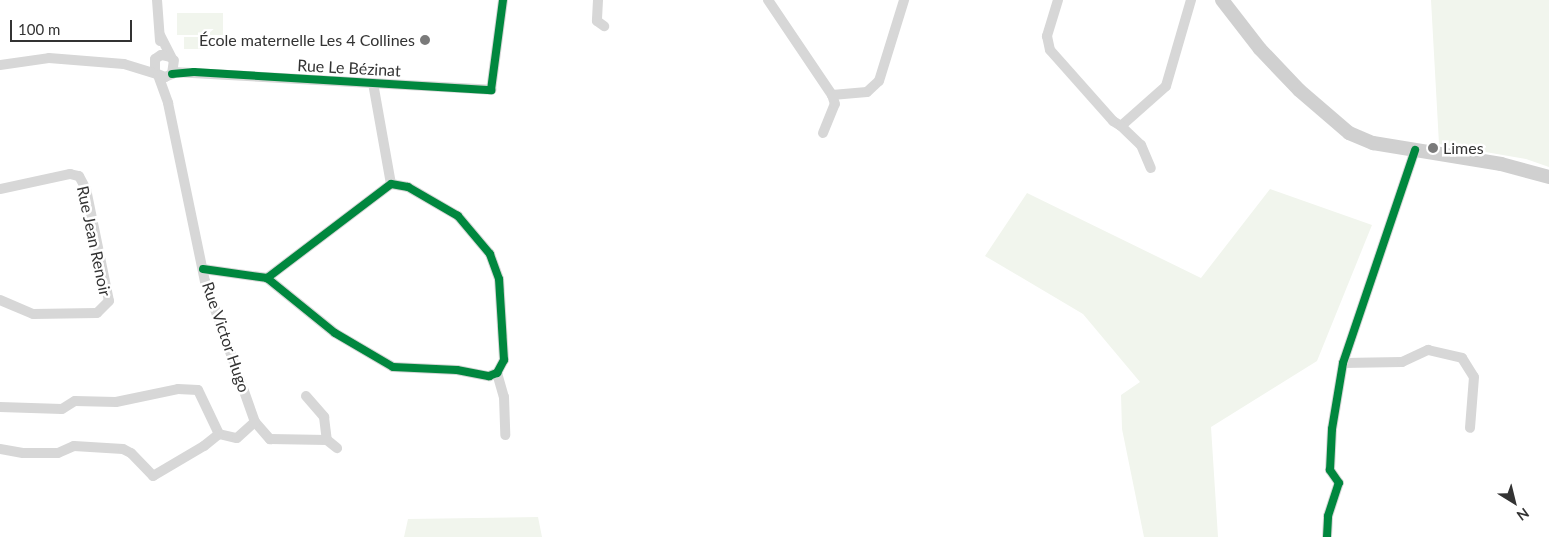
<!DOCTYPE html>
<meta charset="utf-8">
<style>
body{margin:0}
#map{position:relative;width:1549px;height:537px;overflow:hidden;background:#fff;font-family:Lato,sans-serif}
div>[style]{position:absolute}
.green>*{inset:0;background:#f1f5ed}
.street>*{height:10px;margin:-5px;padding:0 5px;transform-origin:5px;border-radius:5px;background:#d7d7d7}
.secondary>*{height:14px;margin:-7px;padding:0 7px;transform-origin:7px;border-radius:7px;background:#d0d0d0}
.cycleway>*{height:8px;margin:-4px;padding:0 4px;transform-origin:4px;border-radius:4px;background:#00873e}
.dots>*{width:14px;height:14px;translate:-50% -50%;box-sizing:border-box;border:2px solid #fff;border-radius:50%}
span{translate:-50% -50%;white-space:nowrap;text-align:center;line-height:1.15;-webkit-text-stroke:5px #fff;paint-order:stroke}
.poi-label{font-size:16px;color:#333}
.right{translate:-100% -50%;text-align:right}
.left{translate:0 -50%;text-align:left}
.street-label{font-size:16px;color:#333}
.north{position:absolute;left:1489px;top:477px;width:50px;height:50px;-webkit-text-stroke:4px #fff;paint-order:stroke;rotate:144deg;font-size:14px;font-weight:700;line-height:20px;text-align:center;color:#333}
.north::after{content:'';display:block;margin:auto;width:18px;height:22px;background:#333;clip-path:polygon(50% 0,100% 100%,50% 72%,0 100%)}
.scale{position:absolute;left:10px;top:20px;width:122px;height:22px;box-sizing:border-box;border:2px solid #333;border-top:0;padding-left:6px;font-size:15px;line-height:18px;white-space:nowrap;color:#333;-webkit-text-stroke:4px #fff;paint-order:stroke}
</style>
<div id="map">
<div class="green">
<div style="clip-path:polygon(1431px 0,1549px 0,1549px 167px,1526px 159px,1439px 144px)"></div>
<div style="clip-path:polygon(177px 13px,223px 13px,223px 35px,177px 35px)"></div>
<div style="clip-path:polygon(184px 37px,206px 37px,206px 49px,184px 49px)"></div>
<div style="clip-path:polygon(1270px 189px,1372px 225px,1317px 361px,1211px 427px,1218px 537px,1144px 537px,1122px 429px,1121px 395px,1140px 382px,1083px 314px,985px 256px,1027px 193px,1201px 278px)"></div>
<div style="clip-path:polygon(538px 517px,542px 537px,404px 537px,408px 519px)"></div>
</div>
<div class="street">
<div style="left:157px;top:0;width:41px;rotate:85.8deg"></div>
<div style="left:598px;top:0;width:21px;rotate:93deg"></div>
<div style="left:597px;top:21px;width:9px;rotate:36deg"></div>
<div style="left:768px;top:0;width:115px;rotate:56deg"></div>
<div style="left:832px;top:95px;width:35px;rotate:-5deg"></div>
<div style="left:867px;top:92px;width:16px;rotate:-43deg"></div>
<div style="left:879px;top:81px;width:85px;rotate:-72.8deg"></div>
<div style="left:1058px;top:0;width:38px;rotate:107deg"></div>
<div style="left:1047px;top:36px;width:14px;rotate:78deg"></div>
<div style="left:1050px;top:50px;width:95px;rotate:48.4deg"></div>
<div style="left:1113px;top:121px;width:9px;rotate:32deg"></div>
<div style="left:1121px;top:126px;width:60px;rotate:-41.6deg"></div>
<div style="left:1166px;top:86px;width:90px;rotate:-73.8deg"></div>
<div style="left:160px;top:35px;width:27px;rotate:63deg"></div>
<div style="left:170px;top:57px;width:9px;rotate:-167deg"></div>
<div style="left:161px;top:55px;width:7px;rotate:146deg"></div>
<div style="left:155px;top:59px;width:14px;rotate:90deg"></div>
<div style="left:155px;top:73px;width:11px;rotate:22deg"></div>
<div style="left:165px;top:77px;width:8px;rotate:-23deg"></div>
<div style="left:172px;top:74px;width:14px;rotate:-82deg"></div>
<div style="left:0;top:65px;width:49px;rotate:-8.1deg"></div>
<div style="left:49px;top:58px;width:75px;rotate:4.6deg"></div>
<div style="left:124px;top:64px;width:34px;rotate:17deg"></div>
<div style="left:174px;top:72px;width:318px;rotate:3.2deg"></div>
<div style="left:491px;top:90px;width:91px;rotate:-82.4deg"></div>
<div style="left:158px;top:75px;width:30px;rotate:70deg"></div>
<div style="left:168px;top:103px;width:182px;rotate:78.3deg"></div>
<div style="left:205px;top:281px;width:150px;rotate:70.5deg"></div>
<div style="left:255px;top:422px;width:23px;rotate:49deg"></div>
<div style="left:270px;top:439px;width:57px;rotate:1deg"></div>
<div style="left:327px;top:440px;width:13px;rotate:39deg"></div>
<div style="left:373px;top:83px;width:103px;rotate:79.9deg"></div>
<div style="left:1121px;top:126px;width:28px;rotate:44deg"></div>
<div style="left:1141px;top:145px;width:25px;rotate:67deg"></div>
<div style="left:823px;top:133px;width:31px;rotate:-68deg"></div>
<div style="left:835px;top:104px;width:9px;rotate:-108deg"></div>
<div style="left:0;top:189px;width:72px;rotate:-12.1deg"></div>
<div style="left:70px;top:174px;width:9px;rotate:13deg"></div>
<div style="left:79px;top:176px;width:15px;rotate:62deg"></div>
<div style="left:86px;top:189px;width:114px;rotate:78.4deg"></div>
<div style="left:109px;top:301px;width:17px;rotate:135deg"></div>
<div style="left:97px;top:313px;width:64px;rotate:179.1deg"></div>
<div style="left:33px;top:314px;width:36px;rotate:-157deg"></div>
<div style="left:203px;top:269px;width:65px;rotate:8deg"></div>
<div style="left:267px;top:278px;width:87px;rotate:39deg"></div>
<div style="left:335px;top:333px;width:67px;rotate:30.4deg"></div>
<div style="left:393px;top:367px;width:64px;rotate:2.7deg"></div>
<div style="left:457px;top:370px;width:33px;rotate:11deg"></div>
<div style="left:489px;top:376px;width:9px;rotate:-21deg"></div>
<div style="left:497px;top:373px;width:15px;rotate:-62deg"></div>
<div style="left:504px;top:360px;width:81px;rotate:-93.5deg"></div>
<div style="left:499px;top:279px;width:27px;rotate:-110deg"></div>
<div style="left:490px;top:254px;width:50px;rotate:-130.1deg"></div>
<div style="left:458px;top:216px;width:58px;rotate:-149.9deg"></div>
<div style="left:408px;top:187px;width:17px;rotate:-170deg"></div>
<div style="left:391px;top:184px;width:156px;rotate:142.8deg"></div>
<div style="left:1343px;top:363px;width:59px;rotate:-1deg"></div>
<div style="left:1402px;top:362px;width:29px;rotate:-25deg"></div>
<div style="left:1428px;top:350px;width:35px;rotate:13deg"></div>
<div style="left:1462px;top:358px;width:22px;rotate:58deg"></div>
<div style="left:1474px;top:377px;width:51px;rotate:94.5deg"></div>
<div style="left:497px;top:373px;width:25px;rotate:74deg"></div>
<div style="left:504px;top:397px;width:38px;rotate:88deg"></div>
<div style="left:306px;top:396px;width:28px;rotate:49deg"></div>
<div style="left:324px;top:417px;width:23px;rotate:83deg"></div>
<div style="left:0;top:407px;width:62px;rotate:1.8deg"></div>
<div style="left:62px;top:409px;width:15px;rotate:-32deg"></div>
<div style="left:75px;top:401px;width:41px;rotate:1.4deg"></div>
<div style="left:116px;top:402px;width:63px;rotate:-11.8deg"></div>
<div style="left:178px;top:389px;width:20px;rotate:3deg"></div>
<div style="left:198px;top:390px;width:49px;rotate:64.5deg"></div>
<div style="left:219px;top:434px;width:18px;rotate:13deg"></div>
<div style="left:237px;top:438px;width:24px;rotate:-42deg"></div>
<div style="left:0;top:449px;width:23px;rotate:10deg"></div>
<div style="left:23px;top:453px;width:35px"></div>
<div style="left:58px;top:453px;width:17px;rotate:-24deg"></div>
<div style="left:74px;top:446px;width:49px;rotate:3.5deg"></div>
<div style="left:123px;top:449px;width:9px;rotate:27deg"></div>
<div style="left:131px;top:453px;width:32px;rotate:46deg"></div>
<div style="left:153px;top:476px;width:59px;rotate:-30.5deg"></div>
<div style="left:204px;top:446px;width:19px;rotate:-39deg"></div>
<div style="left:1327px;top:537px;width:21px;rotate:-87deg"></div>
<div style="left:1328px;top:516px;width:35px;rotate:-72deg"></div>
<div style="left:1339px;top:483px;width:16px;rotate:-125deg"></div>
<div style="left:1330px;top:470px;width:41px;rotate:-87.2deg"></div>
<div style="left:1332px;top:429px;width:67px;rotate:-80.5deg"></div>
<div style="left:1343px;top:363px;width:225px;rotate:-71.3deg"></div>
</div>
<div class="secondary">
<div style="left:1222px;top:0;width:62px;rotate:52.2deg"></div>
<div style="left:1260px;top:49px;width:57px;rotate:46.4deg"></div>
<div style="left:1299px;top:90px;width:66px;rotate:40.7deg"></div>
<div style="left:1349px;top:133px;width:26px;rotate:23deg"></div>
<div style="left:1373px;top:143px;width:130px;rotate:9.3deg"></div>
<div style="left:1501px;top:164px;width:50px;rotate:15.2deg"></div>
</div>
<div class="cycleway">
<div style="left:172px;top:74px;width:22px;rotate:-5deg"></div>
<div style="left:194px;top:72px;width:298px;rotate:3.5deg"></div>
<div style="left:491px;top:90px;width:91px;rotate:-82.4deg"></div>
<div style="left:203px;top:269px;width:65px;rotate:8deg"></div>
<div style="left:267px;top:278px;width:87px;rotate:39deg"></div>
<div style="left:335px;top:333px;width:67px;rotate:30.4deg"></div>
<div style="left:393px;top:367px;width:64px;rotate:2.7deg"></div>
<div style="left:457px;top:370px;width:33px;rotate:11deg"></div>
<div style="left:489px;top:376px;width:9px;rotate:-21deg"></div>
<div style="left:497px;top:373px;width:15px;rotate:-62deg"></div>
<div style="left:504px;top:360px;width:81px;rotate:-93.5deg"></div>
<div style="left:499px;top:279px;width:27px;rotate:-110deg"></div>
<div style="left:490px;top:254px;width:50px;rotate:-130.1deg"></div>
<div style="left:458px;top:216px;width:58px;rotate:-149.9deg"></div>
<div style="left:408px;top:187px;width:17px;rotate:-170deg"></div>
<div style="left:391px;top:184px;width:156px;rotate:142.8deg"></div>
<div style="left:1327px;top:537px;width:21px;rotate:-87deg"></div>
<div style="left:1328px;top:516px;width:35px;rotate:-72deg"></div>
<div style="left:1339px;top:483px;width:16px;rotate:-125deg"></div>
<div style="left:1330px;top:470px;width:41px;rotate:-87.2deg"></div>
<div style="left:1332px;top:429px;width:67px;rotate:-80.5deg"></div>
<div style="left:1343px;top:363px;width:225px;rotate:-71.3deg"></div>
</div>
<div class="dots">
<div style="left:425px;top:40px;background:#7a7a7a"></div>
<div style="left:1433px;top:148px;background:#7a7a7a"></div>
</div>
<div class="poi-label">
<span class="right" style="left:415px;top:40px">École maternelle Les 4 Collines</span>
<span class="left" style="left:1443px;top:148px">Limes</span>
</div>
<div class="street-label">
<span style="left:349px;top:68px;rotate:3deg">Rue Le Bézinat</span>
<span style="left:94px;top:241px;rotate:78deg">Rue Jean Renoir</span>
<span style="left:226px;top:337px;rotate:71deg">Rue Victor Hugo</span>
</div>
<div class="north">N</div>
<div class="scale">100 m</div>
</div>
